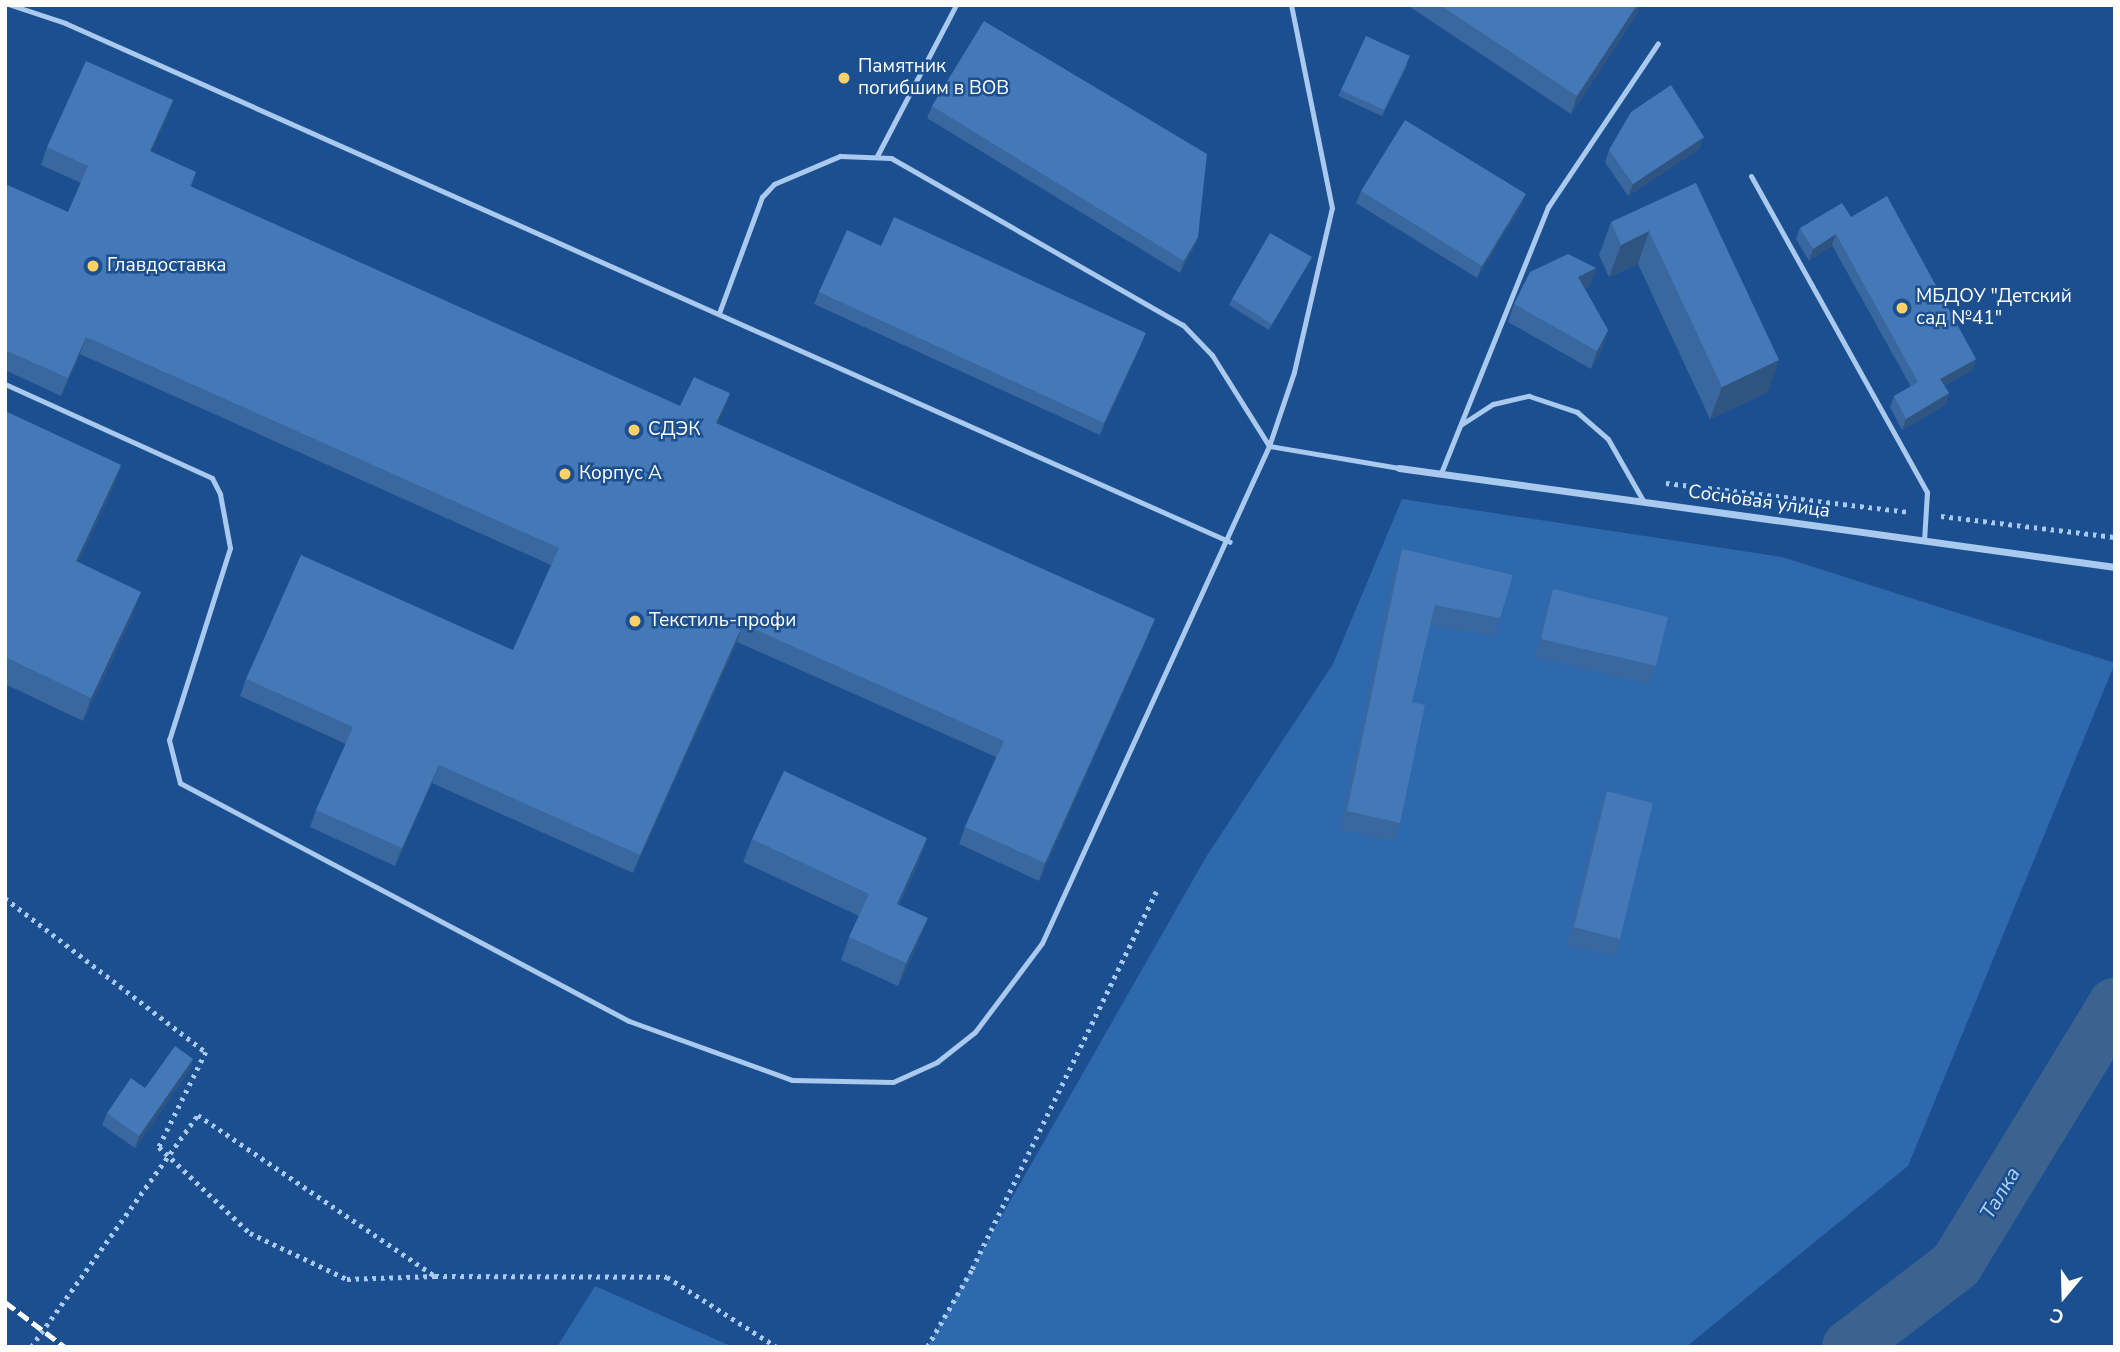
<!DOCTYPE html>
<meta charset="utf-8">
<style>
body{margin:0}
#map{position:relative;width:2120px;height:1352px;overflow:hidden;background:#1b4f8f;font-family:"Nunito Sans",sans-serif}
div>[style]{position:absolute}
.green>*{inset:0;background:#2e69ad}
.river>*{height:54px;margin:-27px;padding:0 27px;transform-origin:27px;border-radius:27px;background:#3c6290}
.path>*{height:4.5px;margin-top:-2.25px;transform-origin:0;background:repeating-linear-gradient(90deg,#a9c9ee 0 3.5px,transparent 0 8.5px)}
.service>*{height:5px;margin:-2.5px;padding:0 2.5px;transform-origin:2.5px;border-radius:2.5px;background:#a9c9ee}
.minor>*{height:7px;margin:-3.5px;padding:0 3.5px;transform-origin:3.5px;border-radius:3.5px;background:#a9c9ee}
.rail>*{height:5px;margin-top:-2.5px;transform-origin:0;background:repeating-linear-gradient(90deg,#fff 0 12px,transparent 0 17px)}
.path-bridge>*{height:4.5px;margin-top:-2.25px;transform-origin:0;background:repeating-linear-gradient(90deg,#a9c9ee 0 3.5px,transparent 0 8.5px)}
.wall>*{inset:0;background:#3a679d}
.shaded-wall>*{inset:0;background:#305480}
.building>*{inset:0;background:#4478b7}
.dots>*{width:19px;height:19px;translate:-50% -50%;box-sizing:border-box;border:4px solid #1b4f8f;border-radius:50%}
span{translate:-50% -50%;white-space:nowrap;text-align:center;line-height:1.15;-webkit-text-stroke:5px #1b4f8f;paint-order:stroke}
.poi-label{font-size:19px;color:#fff}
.left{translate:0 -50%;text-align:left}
.street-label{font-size:19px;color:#fff}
.water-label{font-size:21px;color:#b5d3f5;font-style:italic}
.frame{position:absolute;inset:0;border:7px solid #fff;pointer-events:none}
.north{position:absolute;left:2029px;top:1261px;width:70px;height:70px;-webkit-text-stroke:5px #1b4f8f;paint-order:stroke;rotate:199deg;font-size:19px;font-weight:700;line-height:28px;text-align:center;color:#fff}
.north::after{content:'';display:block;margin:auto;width:24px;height:32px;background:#fff;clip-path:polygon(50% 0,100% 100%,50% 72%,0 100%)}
</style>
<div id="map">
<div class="green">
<div style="clip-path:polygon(1402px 499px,1782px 557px,2115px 663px,1908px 1166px,1686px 1347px,927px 1347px,1206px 857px,1333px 664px)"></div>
<div style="clip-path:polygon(595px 1286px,733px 1347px,557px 1347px)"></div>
</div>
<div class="river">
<div style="left:1849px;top:1347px;width:135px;rotate:-37.5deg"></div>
<div style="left:1956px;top:1265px;width:305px;rotate:-58.6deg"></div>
</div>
<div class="path">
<div style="left:1666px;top:483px;width:244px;rotate:6.8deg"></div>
<div style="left:1941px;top:516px;width:175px;rotate:6.9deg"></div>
<div style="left:5px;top:898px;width:253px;rotate:37.5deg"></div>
<div style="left:206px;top:1052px;width:106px;rotate:116.3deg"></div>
<div style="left:159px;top:1147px;width:125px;rotate:43.4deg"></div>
<div style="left:250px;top:1233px;width:107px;rotate:25.4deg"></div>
<div style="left:347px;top:1279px;width:88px;rotate:-2deg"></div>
<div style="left:198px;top:1115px;width:287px;rotate:34.2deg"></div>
<div style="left:435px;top:1276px;width:232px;rotate:0.2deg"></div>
<div style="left:667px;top:1277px;width:130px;rotate:32.5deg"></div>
<div style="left:927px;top:1347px;width:90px;rotate:-60deg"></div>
<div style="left:972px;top:1269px;width:420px;rotate:-64deg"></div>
</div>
<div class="service">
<div style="left:11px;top:5px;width:57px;rotate:18.4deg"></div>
<div style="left:65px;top:23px;width:1275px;rotate:24.01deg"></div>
<div style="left:877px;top:156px;width:170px;rotate:-62.4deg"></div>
<div style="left:1751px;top:176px;width:362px;rotate:60.9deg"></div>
<div style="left:1927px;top:492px;width:49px;rotate:93.5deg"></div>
<div style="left:719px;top:313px;width:124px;rotate:-69.7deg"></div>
<div style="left:762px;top:197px;width:18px;rotate:-47deg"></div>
<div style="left:774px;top:184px;width:72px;rotate:-23deg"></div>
<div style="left:840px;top:156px;width:51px;rotate:2.2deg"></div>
<div style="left:891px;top:158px;width:336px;rotate:29.8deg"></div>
<div style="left:1183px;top:325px;width:42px;rotate:46deg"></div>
<div style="left:1212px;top:355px;width:107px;rotate:57.9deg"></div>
<div style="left:1269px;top:446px;width:132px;rotate:9.6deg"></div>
<div style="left:5px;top:384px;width:227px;rotate:24.4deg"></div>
<div style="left:212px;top:478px;width:18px;rotate:63deg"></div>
<div style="left:220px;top:494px;width:55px;rotate:79.5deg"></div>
<div style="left:230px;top:548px;width:201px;rotate:107.6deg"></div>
<div style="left:169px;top:740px;width:44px;rotate:75.7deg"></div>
<div style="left:180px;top:783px;width:508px;rotate:27.93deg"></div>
<div style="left:629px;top:1021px;width:173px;rotate:19.9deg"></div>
<div style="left:792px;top:1080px;width:101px;rotate:1.1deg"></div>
<div style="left:893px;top:1082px;width:48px;rotate:-24.4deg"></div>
<div style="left:937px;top:1062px;width:48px;rotate:-38.3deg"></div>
<div style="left:975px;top:1032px;width:111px;rotate:-53deg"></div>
<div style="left:1042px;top:943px;width:546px;rotate:-65.45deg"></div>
<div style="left:1269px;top:446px;width:78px;rotate:-71.3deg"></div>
<div style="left:1294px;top:372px;width:168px;rotate:-77deg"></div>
<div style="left:1332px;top:208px;width:207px;rotate:-101.4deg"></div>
<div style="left:1462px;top:424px;width:37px;rotate:-33deg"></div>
<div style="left:1493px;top:404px;width:37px;rotate:-13deg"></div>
<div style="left:1529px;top:396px;width:51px;rotate:18.4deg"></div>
<div style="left:1577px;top:412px;width:41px;rotate:41.1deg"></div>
<div style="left:1608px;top:439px;width:73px;rotate:60.3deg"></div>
<div style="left:1441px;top:473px;width:287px;rotate:-68.1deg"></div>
<div style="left:1548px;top:207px;width:197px;rotate:-56.1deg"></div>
</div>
<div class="minor">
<div style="left:1399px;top:468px;width:723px;rotate:7.87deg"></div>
</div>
<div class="rail">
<div style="left:5px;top:1302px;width:75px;rotate:36.9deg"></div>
</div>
<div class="path-bridge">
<div style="left:31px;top:1347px;width:286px;rotate:-54.3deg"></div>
</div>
<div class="wall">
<div style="clip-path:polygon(1407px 5px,1640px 5px,1638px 12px,1571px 114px)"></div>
<div style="clip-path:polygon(1408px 63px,1382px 116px,1338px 96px,1341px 90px)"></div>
<div style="clip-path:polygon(173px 100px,167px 117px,151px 152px,196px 172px,191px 187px,680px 406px,730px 393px,718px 424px,1148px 636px,1039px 881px,959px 844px,965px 827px,996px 757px,737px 642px,633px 873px,432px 783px,395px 866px,310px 827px,316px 810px,346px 744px,240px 696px,246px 679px,513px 650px,551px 565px,80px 354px,61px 396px,5px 370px,5px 184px,68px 212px,81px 183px,41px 165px,47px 147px)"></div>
<div style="clip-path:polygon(932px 106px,1198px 237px,1193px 249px,1180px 273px,927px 118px)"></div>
<div style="clip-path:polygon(1704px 137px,1699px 149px,1628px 196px,1605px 162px,1609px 150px)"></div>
<div style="clip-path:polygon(1696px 183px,1768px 392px,1710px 419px,1638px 264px,1609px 277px,1599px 255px,1611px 222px)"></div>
<div style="clip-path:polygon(1361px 191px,1521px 206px,1477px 278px,1356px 203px)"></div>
<div style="clip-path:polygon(1851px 217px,1976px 359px,1972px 370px,1944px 386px,1949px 393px,1945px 405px,1902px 430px,1890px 407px,1894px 396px,1911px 387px,1832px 245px,1809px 261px,1796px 239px,1800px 228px)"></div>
<div style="clip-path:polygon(1312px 257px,1309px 263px,1269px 330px,1229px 305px,1232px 299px)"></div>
<div style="clip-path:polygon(1590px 286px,1585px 289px,1608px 330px,1602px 348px,1591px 369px,1508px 322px,1514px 304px)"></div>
<div style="clip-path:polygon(819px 292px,1141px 345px,1100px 435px,814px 304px)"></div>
<div style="clip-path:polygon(5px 411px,121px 465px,113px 488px,78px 562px,133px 615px,83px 721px,5px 684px)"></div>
<div style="clip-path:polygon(1402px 549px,1500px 618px,1494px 636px,1431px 624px,1412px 702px,1400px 823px,1393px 840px,1340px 829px,1395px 567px)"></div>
<div style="clip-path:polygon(1553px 589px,1656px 666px,1650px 684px,1535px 657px,1547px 607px)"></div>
<div style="clip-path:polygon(1607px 791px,1620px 939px,1614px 956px,1567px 945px,1600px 809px)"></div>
<div style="clip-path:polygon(927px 838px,919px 861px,899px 905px,919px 941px,898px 986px,841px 960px,849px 937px,859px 916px,743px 862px,752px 839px)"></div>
<div style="clip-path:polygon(193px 1059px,189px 1071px,135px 1148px,102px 1125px,107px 1113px)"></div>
</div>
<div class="shaded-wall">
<div style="clip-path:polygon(1637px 5px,1640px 5px,1638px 12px,1571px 114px,1577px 96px)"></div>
<div style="clip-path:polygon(173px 100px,167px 117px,144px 169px,150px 151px)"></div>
<div style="clip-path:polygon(1704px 137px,1699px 149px,1628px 196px,1633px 184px)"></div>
<div style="clip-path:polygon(1526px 194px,1521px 206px,1477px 278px,1482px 266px)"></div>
<div style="clip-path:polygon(1649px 231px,1638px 264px,1609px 277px,1621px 245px)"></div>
<div style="clip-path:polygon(1836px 234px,1832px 245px,1809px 261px,1813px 249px)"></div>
<div style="clip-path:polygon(1198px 237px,1193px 249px,1180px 273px,1184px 261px)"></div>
<div style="clip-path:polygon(1312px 257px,1309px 263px,1269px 330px,1272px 324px)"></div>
<div style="clip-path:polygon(1596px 268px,1590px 286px,1571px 295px,1578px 277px)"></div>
<div style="clip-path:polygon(1608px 330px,1602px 348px,1591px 369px,1597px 351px)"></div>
<div style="clip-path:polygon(1146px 333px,1141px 345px,1100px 435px,1104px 423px)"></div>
<div style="clip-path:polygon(86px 337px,80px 354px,61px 396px,68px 378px)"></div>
<div style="clip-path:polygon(1976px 359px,1972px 370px,1936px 390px,1940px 379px)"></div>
<div style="clip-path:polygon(1779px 360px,1768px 392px,1710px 419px,1722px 387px)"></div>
<div style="clip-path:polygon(730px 393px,724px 411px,710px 441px,716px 423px)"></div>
<div style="clip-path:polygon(1949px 393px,1945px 405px,1902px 430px,1906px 419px)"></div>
<div style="clip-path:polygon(121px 465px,113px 488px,68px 584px,76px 561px)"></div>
<div style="clip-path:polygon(141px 592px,133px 615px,83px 721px,91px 698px)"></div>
<div style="clip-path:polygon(1155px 619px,1148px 636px,1039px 881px,1045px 863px)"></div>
<div style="clip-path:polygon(743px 624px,737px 642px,633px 873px,640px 855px)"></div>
<div style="clip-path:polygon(439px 765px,432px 783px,395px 866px,402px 848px)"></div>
<div style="clip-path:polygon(927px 838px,919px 861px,888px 927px,897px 904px)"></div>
<div style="clip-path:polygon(928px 918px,919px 941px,898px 986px,906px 963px)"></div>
<div style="clip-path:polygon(193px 1059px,189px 1071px,135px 1148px,139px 1136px)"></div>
</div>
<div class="building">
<div style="clip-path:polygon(1440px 5px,1637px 5px,1577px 96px)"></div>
<div style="clip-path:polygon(984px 21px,1207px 154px,1198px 237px,1184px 261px,932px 106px)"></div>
<div style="clip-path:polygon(1366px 36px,1410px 56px,1384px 110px,1341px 90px)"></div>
<div style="clip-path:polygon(86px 61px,173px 100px,150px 151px,196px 172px,190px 186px,680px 406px,694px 377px,709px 384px,730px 393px,716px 423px,1155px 619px,1045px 863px,965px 827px,1004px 741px,743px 624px,640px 855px,439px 765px,402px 848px,316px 810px,353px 727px,246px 679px,301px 555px,513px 650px,559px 548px,86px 337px,68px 378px,5px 350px,5px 184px,68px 212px,88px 166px,47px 147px)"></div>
<div style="clip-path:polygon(1671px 85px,1704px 137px,1633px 184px,1609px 150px,1631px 112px)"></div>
<div style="clip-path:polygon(1405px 120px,1526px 194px,1482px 266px,1361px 191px)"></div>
<div style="clip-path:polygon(1696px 183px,1779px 360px,1722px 387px,1649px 231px,1621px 245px,1611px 222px)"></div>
<div style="clip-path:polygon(1887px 196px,1976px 359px,1940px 379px,1949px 393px,1906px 419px,1894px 396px,1918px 382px,1836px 234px,1813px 249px,1800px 228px,1842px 203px,1851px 217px)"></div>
<div style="clip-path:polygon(894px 217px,1146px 333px,1104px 423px,819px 292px,847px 230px,881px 246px)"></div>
<div style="clip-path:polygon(1270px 233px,1312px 257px,1272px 324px,1232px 299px)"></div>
<div style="clip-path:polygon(1568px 254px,1596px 268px,1578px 277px,1608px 330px,1597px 351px,1514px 304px,1530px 272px)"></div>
<div style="clip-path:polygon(5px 411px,121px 465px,76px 561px,141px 592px,91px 698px,5px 657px)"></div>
<div style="clip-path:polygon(1402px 549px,1513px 575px,1500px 618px,1435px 605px,1412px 702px,1425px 705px,1400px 823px,1347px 811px)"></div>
<div style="clip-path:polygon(1553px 589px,1668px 617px,1656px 666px,1541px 639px)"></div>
<div style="clip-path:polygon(784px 771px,927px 838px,897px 904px,928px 918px,906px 963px,849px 937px,869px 894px,752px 839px)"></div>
<div style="clip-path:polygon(1607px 791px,1653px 803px,1620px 939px,1574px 927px)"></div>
<div style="clip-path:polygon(175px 1046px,193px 1059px,139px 1136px,107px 1113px,131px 1078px,145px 1088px)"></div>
</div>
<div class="dots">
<div style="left:844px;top:78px;background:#ffd166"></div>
<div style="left:93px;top:266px;background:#ffd166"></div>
<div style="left:1902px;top:308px;background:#ffd166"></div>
<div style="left:634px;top:430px;background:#ffd166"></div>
<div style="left:565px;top:474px;background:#ffd166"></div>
<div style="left:635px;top:621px;background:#ffd166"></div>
</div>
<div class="poi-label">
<span class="left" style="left:858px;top:78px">Памятник<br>погибшим в ВОВ</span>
<span class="left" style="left:107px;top:266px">Главдоставка</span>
<span class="left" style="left:1916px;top:308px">МБДОУ "Детский<br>сад №41"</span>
<span class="left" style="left:648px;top:430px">СДЭК</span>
<span class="left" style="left:579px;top:474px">Корпус А</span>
<span class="left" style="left:649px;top:621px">Текстиль-профи</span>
</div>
<div class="street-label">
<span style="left:1759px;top:502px;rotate:8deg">Сосновая улица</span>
</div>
<div class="water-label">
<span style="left:2000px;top:1193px;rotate:-59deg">Талка</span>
</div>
<div class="frame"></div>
<div class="north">С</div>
</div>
